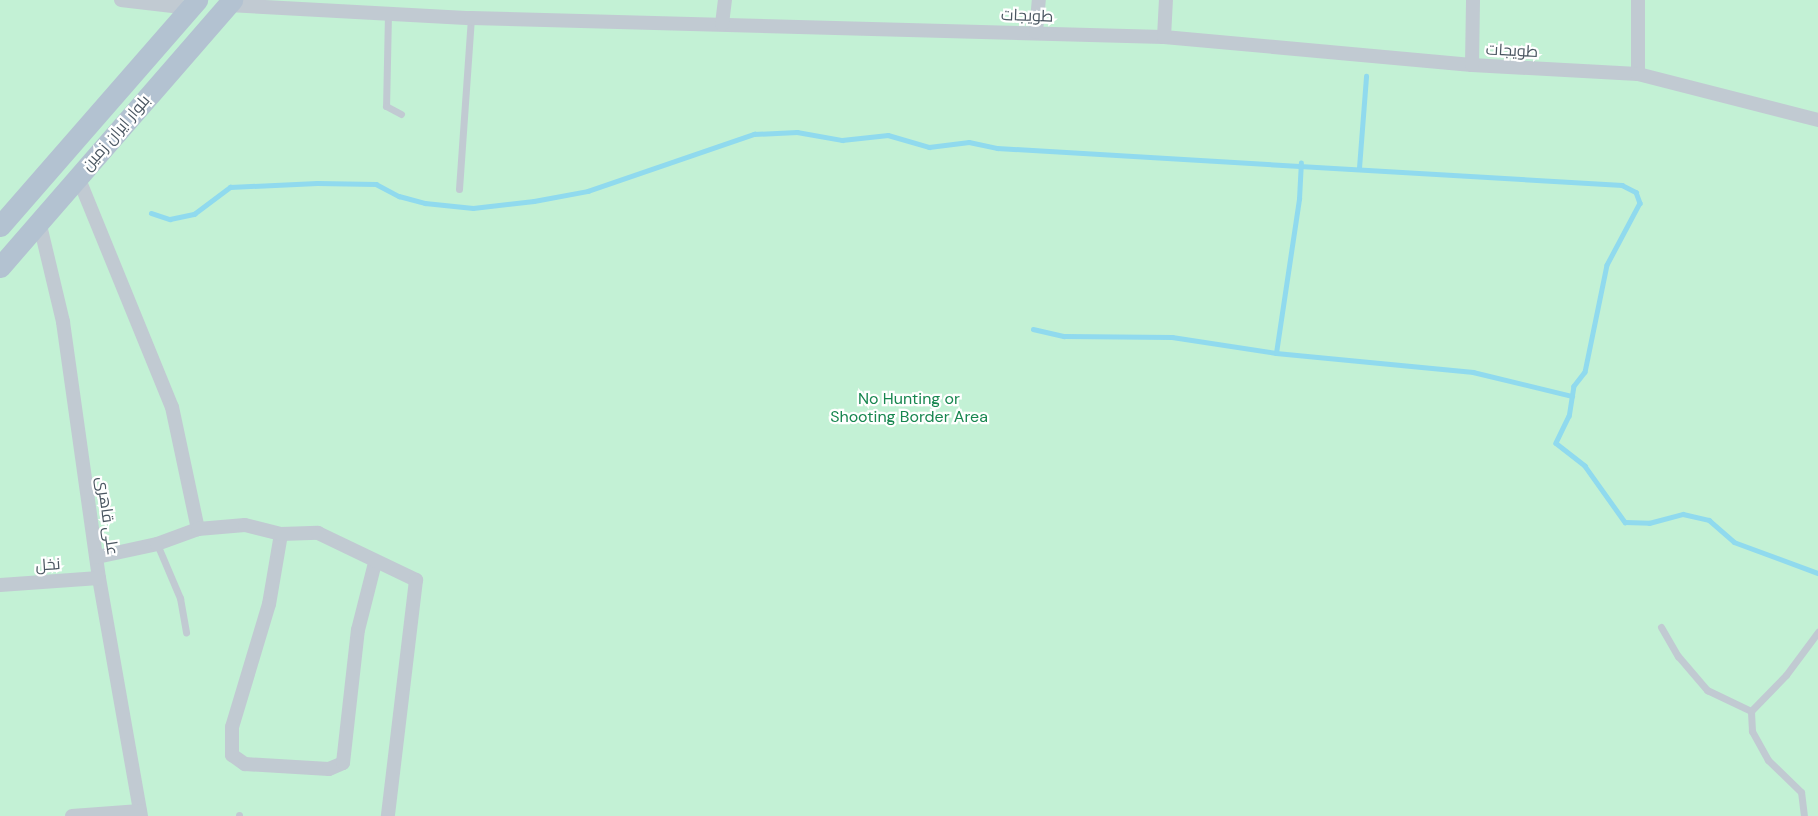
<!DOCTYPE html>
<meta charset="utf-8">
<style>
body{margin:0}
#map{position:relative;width:1818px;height:816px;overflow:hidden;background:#f5f3f3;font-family:"DM Sans",Cairo,sans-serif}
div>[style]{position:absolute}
.green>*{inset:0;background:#c3f1d5}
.stream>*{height:4.5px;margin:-2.25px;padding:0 2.25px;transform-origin:2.25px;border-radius:2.25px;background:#90daee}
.lane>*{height:7px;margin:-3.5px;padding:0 3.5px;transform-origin:3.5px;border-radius:3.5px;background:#c1cad2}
.street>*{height:14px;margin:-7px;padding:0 7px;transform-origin:7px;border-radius:7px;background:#c1cad2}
.primary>*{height:21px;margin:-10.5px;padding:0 10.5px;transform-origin:10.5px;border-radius:10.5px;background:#b3c2d1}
span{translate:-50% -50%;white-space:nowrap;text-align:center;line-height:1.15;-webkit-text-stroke:4.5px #fff;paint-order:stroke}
.street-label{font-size:16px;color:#4a5661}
.park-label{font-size:16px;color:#17864f}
</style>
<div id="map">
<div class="green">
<div style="clip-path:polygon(0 0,1818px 0,1818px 816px,0 816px)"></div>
</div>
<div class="stream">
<div style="left:1359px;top:168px;width:92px;rotate:-85.6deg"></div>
<div style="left:151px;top:213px;width:20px;rotate:18deg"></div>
<div style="left:170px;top:219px;width:25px;rotate:-12deg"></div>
<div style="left:194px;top:214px;width:45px;rotate:-36.9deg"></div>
<div style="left:230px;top:187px;width:87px;rotate:-2.6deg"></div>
<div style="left:317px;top:183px;width:59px;rotate:1deg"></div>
<div style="left:376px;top:184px;width:26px;rotate:28deg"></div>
<div style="left:399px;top:196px;width:27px;rotate:15deg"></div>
<div style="left:425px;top:203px;width:48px;rotate:5.9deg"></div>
<div style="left:473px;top:208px;width:61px;rotate:-6.5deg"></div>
<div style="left:534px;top:201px;width:55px;rotate:-10.5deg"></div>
<div style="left:588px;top:191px;width:176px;rotate:-19deg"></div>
<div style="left:754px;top:134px;width:43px;rotate:-2.7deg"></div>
<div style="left:797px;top:132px;width:46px;rotate:10.1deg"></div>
<div style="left:842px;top:140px;width:46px;rotate:-6.2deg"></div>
<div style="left:888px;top:135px;width:43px;rotate:16.3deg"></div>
<div style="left:929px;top:147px;width:40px;rotate:-7.1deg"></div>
<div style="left:969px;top:142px;width:29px;rotate:12deg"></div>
<div style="left:997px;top:148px;width:626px;rotate:3.39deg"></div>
<div style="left:1622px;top:185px;width:16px;rotate:27deg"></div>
<div style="left:1636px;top:192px;width:12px;rotate:70deg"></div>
<div style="left:1640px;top:203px;width:70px;rotate:118deg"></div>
<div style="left:1607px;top:265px;width:109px;rotate:101.6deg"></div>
<div style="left:1585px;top:372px;width:18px;rotate:128deg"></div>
<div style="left:1574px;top:386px;width:30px;rotate:99deg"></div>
<div style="left:1569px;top:416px;width:30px;rotate:116deg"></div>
<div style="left:1556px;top:443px;width:37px;rotate:38deg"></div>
<div style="left:1585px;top:466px;width:69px;rotate:54.5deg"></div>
<div style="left:1625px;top:522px;width:24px;rotate:2deg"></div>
<div style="left:1649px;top:523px;width:35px;rotate:-15deg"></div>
<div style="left:1683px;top:514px;width:27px;rotate:13deg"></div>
<div style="left:1709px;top:520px;width:33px;rotate:41deg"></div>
<div style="left:1734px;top:542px;width:90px;rotate:20.3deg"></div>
<div style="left:1033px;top:329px;width:32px;rotate:13deg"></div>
<div style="left:1064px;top:336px;width:108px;rotate:0.5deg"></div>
<div style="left:1172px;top:337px;width:105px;rotate:8.7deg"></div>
<div style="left:1276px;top:353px;width:156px;rotate:-81.5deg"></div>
<div style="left:1299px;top:199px;width:36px;rotate:-87deg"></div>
<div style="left:1276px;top:353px;width:198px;rotate:5.5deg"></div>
<div style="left:1473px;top:372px;width:102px;rotate:13.6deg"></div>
</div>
<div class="lane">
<div style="left:388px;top:14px;width:92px;rotate:91.2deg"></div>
<div style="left:386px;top:106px;width:17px;rotate:28deg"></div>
<div style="left:459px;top:189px;width:171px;rotate:-86deg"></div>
<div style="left:157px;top:544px;width:59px;rotate:66.9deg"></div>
<div style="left:180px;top:598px;width:35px;rotate:80deg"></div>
<div style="left:1661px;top:627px;width:34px;rotate:60deg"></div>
<div style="left:1678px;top:656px;width:45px;rotate:49.5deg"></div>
<div style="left:1707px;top:690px;width:49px;rotate:25.5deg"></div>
<div style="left:239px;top:816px;width:1px;rotate:-90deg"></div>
<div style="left:1804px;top:816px;width:24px;rotate:-97deg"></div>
<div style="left:1801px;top:792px;width:46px;rotate:-135.9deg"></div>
<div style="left:1768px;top:760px;width:33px;rotate:-119deg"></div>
<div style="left:1752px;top:731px;width:20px;rotate:-93deg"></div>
<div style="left:1751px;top:711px;width:50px;rotate:-45.8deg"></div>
<div style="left:1786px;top:675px;width:54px;rotate:-53.3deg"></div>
</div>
<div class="street">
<div style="left:121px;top:0;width:69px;rotate:6.6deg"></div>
<div style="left:1638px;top:0;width:74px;rotate:90deg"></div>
<div style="left:228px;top:5px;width:243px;rotate:3.1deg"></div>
<div style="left:471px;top:18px;width:693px;rotate:1.57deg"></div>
<div style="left:1164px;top:37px;width:309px;rotate:5.2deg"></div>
<div style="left:1472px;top:65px;width:166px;rotate:3.1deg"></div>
<div style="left:1638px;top:74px;width:186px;rotate:14.3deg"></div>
<div style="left:722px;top:24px;width:24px;rotate:-83deg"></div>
<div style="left:1036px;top:32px;width:32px;rotate:-85deg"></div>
<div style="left:1164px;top:37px;width:37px;rotate:-87deg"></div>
<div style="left:1472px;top:65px;width:65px;rotate:-89.1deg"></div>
<div style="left:78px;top:177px;width:248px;rotate:67.8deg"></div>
<div style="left:172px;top:407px;width:125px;rotate:78deg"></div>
<div style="left:39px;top:221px;width:104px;rotate:76.6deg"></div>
<div style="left:63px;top:322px;width:259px;rotate:82deg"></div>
<div style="left:99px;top:578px;width:242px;rotate:80deg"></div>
<div style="left:281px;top:534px;width:71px;rotate:99.7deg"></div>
<div style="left:269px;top:604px;width:128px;rotate:106.7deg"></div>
<div style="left:232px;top:727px;width:28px;rotate:90deg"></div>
<div style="left:232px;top:755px;width:16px;rotate:35deg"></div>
<div style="left:245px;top:764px;width:84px;rotate:3.4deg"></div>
<div style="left:329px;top:769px;width:15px;rotate:-23deg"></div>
<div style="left:343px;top:763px;width:134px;rotate:-83.6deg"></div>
<div style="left:358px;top:630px;width:69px;rotate:-75.8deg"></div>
<div style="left:97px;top:557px;width:61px;rotate:-12.2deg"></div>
<div style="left:157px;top:544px;width:44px;rotate:-20.1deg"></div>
<div style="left:198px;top:529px;width:47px;rotate:-4.9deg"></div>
<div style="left:245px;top:525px;width:37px;rotate:14deg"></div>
<div style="left:281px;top:534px;width:37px;rotate:-2deg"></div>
<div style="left:318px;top:533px;width:109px;rotate:25.6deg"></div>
<div style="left:416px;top:580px;width:238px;rotate:96.8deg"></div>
<div style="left:0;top:585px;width:99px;rotate:-4deg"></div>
<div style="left:72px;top:816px;width:68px;rotate:-4.2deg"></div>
</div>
<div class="primary">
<div style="left:0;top:226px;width:300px;rotate:-48.9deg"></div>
<div style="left:0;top:267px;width:354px;rotate:-49deg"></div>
</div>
<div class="street-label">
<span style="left:1027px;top:16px;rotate:2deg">طویجات</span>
<span style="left:1512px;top:51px;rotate:3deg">طویجات</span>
<span style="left:116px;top:133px;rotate:-49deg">بلوار ایران زمین</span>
<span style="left:107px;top:516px;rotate:82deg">علی قاهری</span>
<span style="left:48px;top:565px;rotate:-4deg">نخل</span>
</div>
<div class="park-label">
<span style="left:909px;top:408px">No Hunting or<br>Shooting Border Area</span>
</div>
</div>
